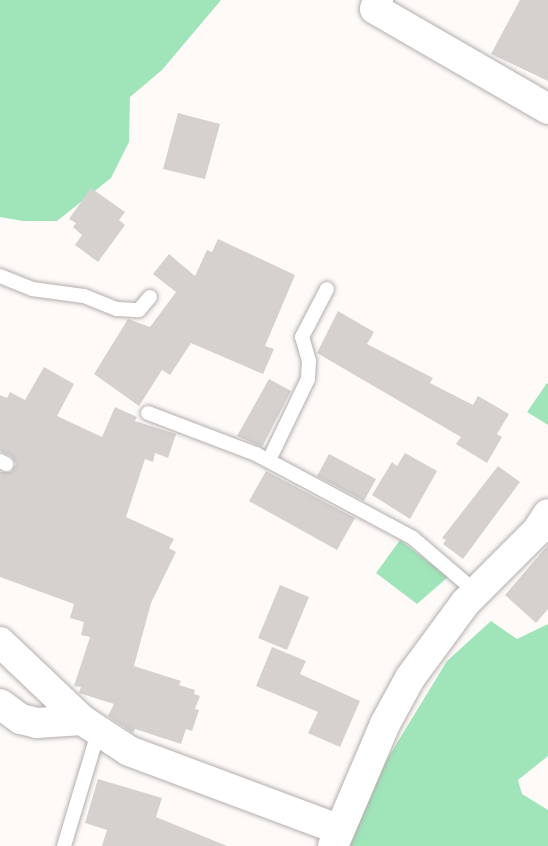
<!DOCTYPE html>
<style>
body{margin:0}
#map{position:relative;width:548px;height:846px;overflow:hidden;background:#fefaf8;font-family:"Fira Sans Condensed",sans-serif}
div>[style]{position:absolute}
.green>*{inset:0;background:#9fe5b9}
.building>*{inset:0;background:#d4d1cf}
.roads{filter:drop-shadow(0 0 2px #b2aeac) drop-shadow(0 0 2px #b2aeac)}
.lane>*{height:14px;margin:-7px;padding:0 7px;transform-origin:7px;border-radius:7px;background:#fff}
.street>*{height:30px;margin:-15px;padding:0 15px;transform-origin:15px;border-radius:15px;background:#fff}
span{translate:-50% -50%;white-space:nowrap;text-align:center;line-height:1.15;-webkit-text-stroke:7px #fff;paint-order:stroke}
</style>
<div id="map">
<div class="green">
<div style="clip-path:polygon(0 0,221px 0,162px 70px,130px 97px,129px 142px,111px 178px,57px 221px,23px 221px,0 217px)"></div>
<div style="clip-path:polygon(547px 383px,548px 384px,548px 425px,527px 412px)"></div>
<div style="clip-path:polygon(400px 540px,448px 577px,417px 604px,376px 573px)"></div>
<div style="clip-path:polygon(491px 621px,517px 639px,548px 624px,548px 756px,518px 780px,522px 794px,548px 810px,548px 846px,342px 846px,366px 807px,386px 761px,447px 661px)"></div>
</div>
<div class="building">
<div style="clip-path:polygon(520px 0,548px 0,548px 81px,491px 54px)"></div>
<div style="clip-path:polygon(178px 113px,220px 124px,205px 179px,163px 169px)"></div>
<div style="clip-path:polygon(91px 188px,125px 212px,119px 220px,125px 225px,98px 262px,75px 245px,82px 235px,73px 227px,76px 223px,69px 219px)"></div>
<div style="clip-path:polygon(218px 239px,295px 275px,265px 346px,274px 349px,263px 374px,191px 343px,170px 375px,162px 370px,139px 406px,94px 374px,128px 319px,150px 327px,176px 292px,153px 274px,169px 254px,195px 276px,207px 250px,212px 252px)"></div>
<div style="clip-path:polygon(338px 311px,374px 332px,367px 344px,433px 378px,430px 383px,473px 405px,478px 396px,509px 414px,497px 434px,502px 437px,487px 463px,456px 444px,461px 437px,317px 353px)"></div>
<div style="clip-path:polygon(44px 367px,74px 384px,57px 416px,102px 437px,115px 407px,137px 417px,135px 421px,176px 434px,168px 458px,155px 453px,153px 462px,145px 459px,126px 517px,174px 539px,169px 548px,176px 552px,151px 603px,134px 666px,181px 681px,179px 685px,195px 690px,194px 694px,200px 696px,195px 709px,199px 710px,192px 731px,186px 729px,181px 744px,135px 729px,133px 733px,108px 716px,114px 704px,79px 693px,81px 687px,74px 686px,90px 637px,81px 635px,84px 622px,70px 618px,74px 604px,0 577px,0 472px,11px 472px,16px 464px,11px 456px,0 451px,0 395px,7px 398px,10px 392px,25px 400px)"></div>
<div style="clip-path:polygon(269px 379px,291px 391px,262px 447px,237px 436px)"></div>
<div style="clip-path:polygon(405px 453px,437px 471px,410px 519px,372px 495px,392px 462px,397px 466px)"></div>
<div style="clip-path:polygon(329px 454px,376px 479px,364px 501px,317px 476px)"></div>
<div style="clip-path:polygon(498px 466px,520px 482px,463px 559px,443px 544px,446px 540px,442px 538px)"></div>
<div style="clip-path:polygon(266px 471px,355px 518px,337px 550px,249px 501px)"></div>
<div style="clip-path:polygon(548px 545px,548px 609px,536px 623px,505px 595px)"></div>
<div style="clip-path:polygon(280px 585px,309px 597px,287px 650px,258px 638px)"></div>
<div style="clip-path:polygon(272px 647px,306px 661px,300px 674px,360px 701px,340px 747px,308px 733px,318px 712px,256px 686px)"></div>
<div style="clip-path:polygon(98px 779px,162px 798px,156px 817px,227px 846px,102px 846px,107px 830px,85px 823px)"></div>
</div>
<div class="roads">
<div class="lane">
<div style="left:0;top:276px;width:35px;rotate:22deg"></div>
<div style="left:32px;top:289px;width:52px;rotate:7.7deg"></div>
<div style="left:84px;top:296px;width:35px;rotate:22deg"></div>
<div style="left:117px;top:309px;width:22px;rotate:3deg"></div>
<div style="left:139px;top:310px;width:17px;rotate:-50deg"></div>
<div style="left:148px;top:413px;width:116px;rotate:20.8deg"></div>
<div style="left:256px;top:454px;width:178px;rotate:28.1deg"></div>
<div style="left:413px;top:538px;width:83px;rotate:40.6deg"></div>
<div style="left:269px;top:460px;width:90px;rotate:-64.3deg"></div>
<div style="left:308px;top:379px;width:18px;rotate:-87deg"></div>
<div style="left:309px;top:361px;width:25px;rotate:-106deg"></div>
<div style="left:302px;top:337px;width:54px;rotate:-62.5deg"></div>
<div style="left:0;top:461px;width:7px;rotate:27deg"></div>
<div style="left:64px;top:846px;width:118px;rotate:-73.3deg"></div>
</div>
<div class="street">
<div style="left:378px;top:0;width:9px;rotate:108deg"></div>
<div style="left:375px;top:9px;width:200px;rotate:30deg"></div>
<div style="left:0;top:642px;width:113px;rotate:43.6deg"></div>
<div style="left:82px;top:720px;width:56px;rotate:33.4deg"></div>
<div style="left:129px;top:751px;width:225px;rotate:20.5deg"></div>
<div style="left:0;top:704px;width:26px;rotate:36deg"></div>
<div style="left:21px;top:719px;width:16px;rotate:14deg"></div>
<div style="left:37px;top:723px;width:45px;rotate:-3.8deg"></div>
<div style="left:333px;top:846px;width:133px;rotate:-66.9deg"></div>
<div style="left:385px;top:724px;width:52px;rotate:-61.5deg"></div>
<div style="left:410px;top:678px;width:93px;rotate:-53.7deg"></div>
<div style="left:465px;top:603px;width:102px;rotate:-45deg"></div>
<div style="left:537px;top:531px;width:20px;rotate:-57deg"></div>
</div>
</div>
</div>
